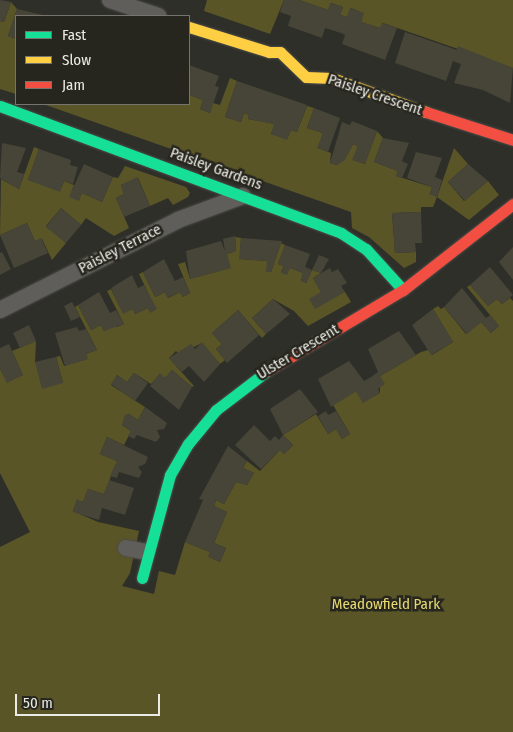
<!DOCTYPE html>
<style>
body{margin:0}
#map{position:relative;width:513px;height:732px;overflow:hidden;background:#2f2f2a;font-family:"Fira Sans Condensed",sans-serif}
div>[style]{position:absolute}
.green>*{inset:0;background:#5a5527}
.building>*{inset:0;background:#464537}
.roads{filter:drop-shadow(0 0 1px #4d4d49) drop-shadow(0 0 1px #4d4d49)}
.street>*{height:16px;margin:-8px;padding:0 8px;transform-origin:8px;border-radius:8px;background:#5f5e5b}
.fast>*{height:11px;margin:-5.5px;padding:0 5.5px;transform-origin:5.5px;border-radius:5.5px;background:#16e098}
.slow>*{height:11px;margin:-5.5px;padding:0 5.5px;transform-origin:5.5px;border-radius:5.5px;background:#ffcf43}
.jam>*{height:11px;margin:-5.5px;padding:0 5.5px;transform-origin:5.5px;border-radius:5.5px;background:#f24e42}
span{translate:-50% -50%;white-space:nowrap;text-align:center;line-height:1.15;-webkit-text-stroke:5px #27261e;paint-order:stroke}
.street-label{font-size:15px;color:#ebeae5}
.park-label{font-size:15px;color:#e8da6e}
.legend{position:absolute;left:15px;top:15px;width:175px;height:90px;box-sizing:border-box;background:#27261e;border:1px solid #75746e;margin:0;padding:6px 9px;list-style:none;font-size:15px;color:#ebeae5}
.legend li{display:flex;align-items:center;gap:10px;height:25px}
.legend b{width:25px;border:1px solid #75746e}
.scale{position:absolute;left:15px;top:694px;width:145px;height:22px;box-sizing:border-box;border:2px solid #ebeae5;border-top:0;padding-left:6px;font-size:15px;line-height:18px;white-space:nowrap;color:#ebeae5;-webkit-text-stroke:4px #27261e;paint-order:stroke}
</style>
<div id="map">
<div class="green">
<div style="clip-path:polygon(207px 0,284px 0,270px 34px,204px 11px)"></div>
<div style="clip-path:polygon(299px 0,513px 0,513px 68px,383px 23px,380px 28px,361px 22px,363px 13px,351px 8px,347px 17px,340px 15px,343px 7px,331px 3px,328px 10px)"></div>
<div style="clip-path:polygon(11px 2px,17px 9px,8px 36px,16px 39px,16px 94px,0 89px,0 21px,4px 22px)"></div>
<div style="clip-path:polygon(230px 78px,237px 81px,225px 117px,241px 122px,244px 113px,249px 115px,248px 119px,275px 124px,271px 134px,287px 139px,291px 130px,297px 132px,307px 106px,314px 108px,307px 128px,323px 133px,318px 148px,331px 153px,330px 163px,337px 165px,344px 160px,353px 144px,358px 146px,353px 160px,365px 164px,377px 131px,383px 138px,374px 162px,398px 171px,396px 176px,432px 187px,430px 194px,437px 197px,454px 148px,468px 164px,448px 182px,464px 201px,488px 181px,499px 195px,469px 220px,437px 197px,433px 207px,421px 207px,421px 212px,392px 213px,395px 253px,416px 252px,416px 262px,404px 268px,369px 237px,352px 228px,351px 212px,43px 104px,189px 104px,189px 95px,203px 100px,200px 109px,210px 113px,213px 103px,220px 105px)"></div>
<div style="clip-path:polygon(34px 147px,39px 149px,28px 180px,60px 191px,64px 181px,74px 185px,70px 196px,79px 200px,82px 193px,102px 202px,113px 177px,118px 178px,125px 166px,186px 187px,190px 193px,188px 197px,173px 205px,168px 198px,150px 206px,138px 178px,121px 185px,124px 194px,116px 198px,129px 228px,114px 236px,86px 218px,81px 225px,61px 208px,46px 226px,66px 243px,52px 260px,42px 239px,35px 241px,27px 223px,0 235px,1px 179px,19px 189px)"></div>
<div style="clip-path:polygon(235px 237px,241px 238px,240px 259px,267px 261px,267px 272px,271px 272px,281px 243px,285px 245px,278px 264px,284px 266px,281px 272px,290px 268px,303px 273px,301px 281px,306px 283px,312px 270px,321px 273px,313px 278px,321px 292px,345px 292px,351px 302px,308px 326px,294px 311px,273px 299px,252px 318px,266px 334px,262px 338px,238px 310px,212px 333px,222px 344px,216px 349px,225px 360px,220px 364px,202px 343px,179px 354px,176px 351px,169px 358px,194px 386px,192px 387px,172px 370px,165px 378px,160px 374px,151px 384px,134px 373px,127px 382px,117px 375px,111px 385px,145px 407px,138px 420px,129px 414px,125px 416px,122px 425px,131px 431px,124px 445px,107px 437px,100px 454px,117px 461px,104px 494px,88px 489px,83px 502px,77px 500px,73px 511px,98px 522px,139px 531px,130px 573px,122px 586px,154px 594px,159px 571px,175px 575px,185px 542px,210px 552px,209px 557px,220px 562px,226px 548px,214px 543px,227px 512px,214px 506px,216px 500px,224px 504px,236px 482px,247px 485px,254px 473px,243px 468px,247px 461px,260px 471px,280px 450px,284px 454px,293px 445px,283px 435px,316px 414px,328px 434px,336px 429px,342px 439px,350px 434px,333px 405px,356px 391px,363px 402px,380px 393px,380px 376px,421px 352px,428px 350px,432px 355px,453px 342px,433px 309px,438px 306px,441px 309px,444px 307px,466px 334px,481px 322px,491px 333px,499px 326px,467px 287px,470px 285px,488px 306px,497px 299px,502px 304px,510px 298px,513px 301px,513px 732px,0 732px,0 547px,30px 532px,0 473px,0 369px,7px 382px,23px 375px,12px 351px,36px 341px,35px 362px,63px 383px,56px 357px,60px 356px,64px 366px,87px 359px,86px 354px,97px 350px,75px 307px,78px 305px,91px 330px,101px 325px,104px 331px,116px 325px,117px 327px,124px 324px,107px 291px,111px 289px,123px 313px,133px 309px,135px 314px,148px 308px,150px 312px,156px 309px,139px 274px,143px 272px,155px 297px,165px 292px,168px 298px,180px 292px,183px 297px,190px 293px,178px 264px,185px 262px,190px 279px,230px 268px,227px 254px,236px 251px)"></div>
</div>
<div class="building">
<div style="clip-path:polygon(0 0,11px 2px,4px 22px,0 21px)"></div>
<div style="clip-path:polygon(284px 0,299px 0,328px 10px,330px 3px,343px 7px,340px 15px,347px 17px,350px 8px,364px 13px,361px 22px,380px 28px,382px 23px,397px 28px,385px 60px,342px 44px,345px 35px,341px 33px,325px 28px,322px 38px,288px 26px,291px 16px,280px 12px)"></div>
<div style="clip-path:polygon(17px 9px,43px 15px,16px 16px,16px 39px,8px 36px)"></div>
<div style="clip-path:polygon(405px 32px,457px 50px,458px 46px,513px 68px,510px 103px,483px 90px,454px 83px,461px 64px,453px 61px,446px 81px,395px 63px)"></div>
<div style="clip-path:polygon(189px 65px,219px 76px,215px 86px,219px 87px,210px 113px,200px 109px,203px 100px,189px 95px)"></div>
<div style="clip-path:polygon(237px 81px,307px 105px,297px 132px,291px 130px,287px 140px,271px 134px,274px 124px,248px 119px,249px 115px,244px 113px,241px 122px,225px 117px)"></div>
<div style="clip-path:polygon(314px 108px,340px 118px,328px 152px,317px 148px,323px 133px,307px 128px)"></div>
<div style="clip-path:polygon(352px 121px,377px 131px,365px 164px,352px 160px,358px 146px,353px 144px,345px 160px,337px 165px,330px 163px,342px 122px,350px 125px)"></div>
<div style="clip-path:polygon(383px 138px,409px 143px,402px 161px,408px 164px,402px 178px,396px 176px,398px 171px,374px 162px)"></div>
<div style="clip-path:polygon(2px 143px,26px 148px,17px 172px,24px 174px,19px 189px,0 178px)"></div>
<div style="clip-path:polygon(39px 149px,71px 160px,70px 165px,78px 167px,73px 184px,64px 181px,60px 192px,28px 180px)"></div>
<div style="clip-path:polygon(416px 152px,442px 158px,435px 177px,442px 180px,437px 197px,429px 194px,432px 187px,407px 178px)"></div>
<div style="clip-path:polygon(84px 164px,113px 177px,102px 202px,82px 193px,79px 201px,69px 197px)"></div>
<div style="clip-path:polygon(468px 164px,488px 181px,465px 201px,448px 182px)"></div>
<div style="clip-path:polygon(137px 177px,150px 206px,124px 217px,116px 198px,124px 194px,121px 185px)"></div>
<div style="clip-path:polygon(61px 208px,81px 225px,66px 243px,46px 227px)"></div>
<div style="clip-path:polygon(421px 212px,422px 243px,415px 243px,416px 252px,395px 253px,392px 213px)"></div>
<div style="clip-path:polygon(27px 223px,35px 241px,41px 238px,48px 253px,14px 268px,0 235px)"></div>
<div style="clip-path:polygon(235px 236px,236px 251px,227px 254px,231px 268px,190px 279px,186px 251px,221px 241px,225px 251px,223px 239px)"></div>
<div style="clip-path:polygon(241px 238px,282px 241px,271px 272px,266px 272px,267px 261px,239px 259px)"></div>
<div style="clip-path:polygon(285px 245px,310px 254px,305px 267px,312px 270px,319px 255px,329px 259px,321px 273px,312px 270px,306px 283px,301px 281px,303px 273px,290px 268px,287px 275px,281px 273px,284px 266px,278px 264px)"></div>
<div style="clip-path:polygon(513px 247px,513px 280px,499px 262px)"></div>
<div style="clip-path:polygon(2px 252px,11px 269px,0 275px,0 253px)"></div>
<div style="clip-path:polygon(164px 259px,175px 281px,183px 277px,190px 293px,183px 297px,180px 292px,167px 298px,165px 292px,155px 297px,143px 272px)"></div>
<div style="clip-path:polygon(490px 267px,513px 295px,502px 304px,497px 299px,488px 306px,470px 285px)"></div>
<div style="clip-path:polygon(330px 268px,332px 272px,338px 269px,347px 283px,341px 286px,345px 292px,315px 309px,309px 299px,321px 292px,313px 278px)"></div>
<div style="clip-path:polygon(132px 275px,138px 288px,144px 285px,157px 309px,150px 313px,148px 308px,135px 314px,133px 309px,123px 314px,111px 288px)"></div>
<div style="clip-path:polygon(462px 288px,486px 318px,490px 315px,499px 326px,491px 333px,481px 322px,467px 334px,444px 307px)"></div>
<div style="clip-path:polygon(99px 292px,110px 313px,116px 310px,124px 324px,104px 331px,101px 325px,91px 330px,78px 305px)"></div>
<div style="clip-path:polygon(273px 299px,290px 314px,266px 334px,252px 318px)"></div>
<div style="clip-path:polygon(72px 302px,80px 317px,71px 321px,64px 306px)"></div>
<div style="clip-path:polygon(433px 309px,453px 342px,431px 355px,412px 325px)"></div>
<div style="clip-path:polygon(238px 310px,259px 335px,227px 363px,216px 349px,222px 344px,212px 333px)"></div>
<div style="clip-path:polygon(29px 325px,36px 341px,20px 348px,13px 333px)"></div>
<div style="clip-path:polygon(77px 327px,79px 331px,86px 329px,97px 350px,86px 354px,88px 359px,65px 366px,55px 333px)"></div>
<div style="clip-path:polygon(399px 331px,416px 355px,380px 376px,385px 384px,378px 389px,380px 393px,363px 403px,356px 391px,331px 407px,318px 379px,349px 361px,364px 381px,371px 377px,378px 372px,368px 349px)"></div>
<div style="clip-path:polygon(202px 342px,220px 364px,204px 382px,189px 366px,182px 372px,169px 358px,191px 344px,195px 349px)"></div>
<div style="clip-path:polygon(9px 344px,23px 375px,7px 383px,0 369px,0 348px)"></div>
<div style="clip-path:polygon(56px 357px,63px 383px,42px 389px,35px 362px)"></div>
<div style="clip-path:polygon(172px 370px,192px 387px,179px 410px,150px 386px,160px 373px,165px 378px)"></div>
<div style="clip-path:polygon(134px 373px,148px 383px,135px 401px,111px 384px,117px 375px,127px 382px)"></div>
<div style="clip-path:polygon(300px 389px,318px 412px,283px 435px,293px 445px,284px 454px,280px 450px,261px 469px,235px 445px,254px 425px,270px 441px,275px 436px,279px 440px,283px 435px,270px 409px)"></div>
<div style="clip-path:polygon(145px 407px,167px 423px,164px 429px,157px 430px,160px 437px,156px 442px,137px 435px,134px 439px,128px 436px,131px 431px,122px 425px,125px 415px,129px 414px,138px 420px)"></div>
<div style="clip-path:polygon(326px 411px,328px 415px,336px 411px,350px 434px,342px 439px,336px 429px,328px 434px,318px 416px)"></div>
<div style="clip-path:polygon(107px 437px,148px 457px,145px 464px,138px 467px,142px 472px,139px 478px,119px 472px,117px 478px,110px 476px,117px 461px,100px 454px)"></div>
<div style="clip-path:polygon(228px 446px,247px 461px,243px 468px,254px 473px,247px 485px,236px 482px,224px 504px,216px 500px,214px 506px,227px 512px,214px 543px,226px 548px,220px 562px,208px 557px,210px 552px,185px 542px,203px 500px,199px 499px)"></div>
<div style="clip-path:polygon(109px 480px,134px 488px,125px 515px,102px 508px,99px 520px,73px 512px,77px 499px,83px 502px,88px 489px,104px 494px)"></div>
</div>
<div class="roads">
<div class="street">
<div style="left:110px;top:0;width:51px;rotate:18.4deg"></div>
<div style="left:0;top:310px;width:199px;rotate:-26.8deg"></div>
<div style="left:178px;top:220px;width:69px;rotate:-20.3deg"></div>
<div style="left:126px;top:548px;width:21px;rotate:11deg"></div>
</div>
<div class="fast">
<div style="left:0;top:106px;width:364px;rotate:20.4deg"></div>
<div style="left:341px;top:233px;width:30px;rotate:33deg"></div>
<div style="left:366px;top:249px;width:55px;rotate:47.9deg"></div>
<div style="left:142px;top:578px;width:107px;rotate:-74.8deg"></div>
<div style="left:170px;top:475px;width:36px;rotate:-60deg"></div>
<div style="left:188px;top:444px;width:44px;rotate:-50.5deg"></div>
<div style="left:216px;top:410px;width:64px;rotate:-37.4deg"></div>
</div>
<div class="slow">
<div style="left:189px;top:27px;width:84px;rotate:17.4deg"></div>
<div style="left:269px;top:52px;width:11px"></div>
<div style="left:280px;top:52px;width:36px;rotate:44deg"></div>
<div style="left:306px;top:77px;width:26px;rotate:2deg"></div>
<div style="left:332px;top:78px;width:100px;rotate:19.9deg"></div>
</div>
<div class="jam">
<div style="left:426px;top:112px;width:91px;rotate:17.8deg"></div>
<div style="left:267px;top:371px;width:158px;rotate:-30.8deg"></div>
<div style="left:403px;top:290px;width:140px;rotate:-38deg"></div>
</div>
</div>
<div class="street-label">
<span style="left:375px;top:95px;rotate:19deg">Paisley Crescent</span>
<span style="left:216px;top:169px;rotate:20deg">Paisley Gardens</span>
<span style="left:120px;top:249px;rotate:-27deg">Paisley Terrace</span>
<span style="left:298px;top:352px;rotate:-31deg">Ulster Crescent</span>
</div>
<div class="park-label">
<span style="left:386px;top:605px">Meadowfield Park</span>
</div>
<ul class="legend">
<li><b style="height:6px;background:#16e098"></b>Fast</li>
<li><b style="height:6px;background:#ffcf43"></b>Slow</li>
<li><b style="height:6px;background:#f24e42"></b>Jam</li>
</ul>
<div class="scale">50 m</div>
</div>
